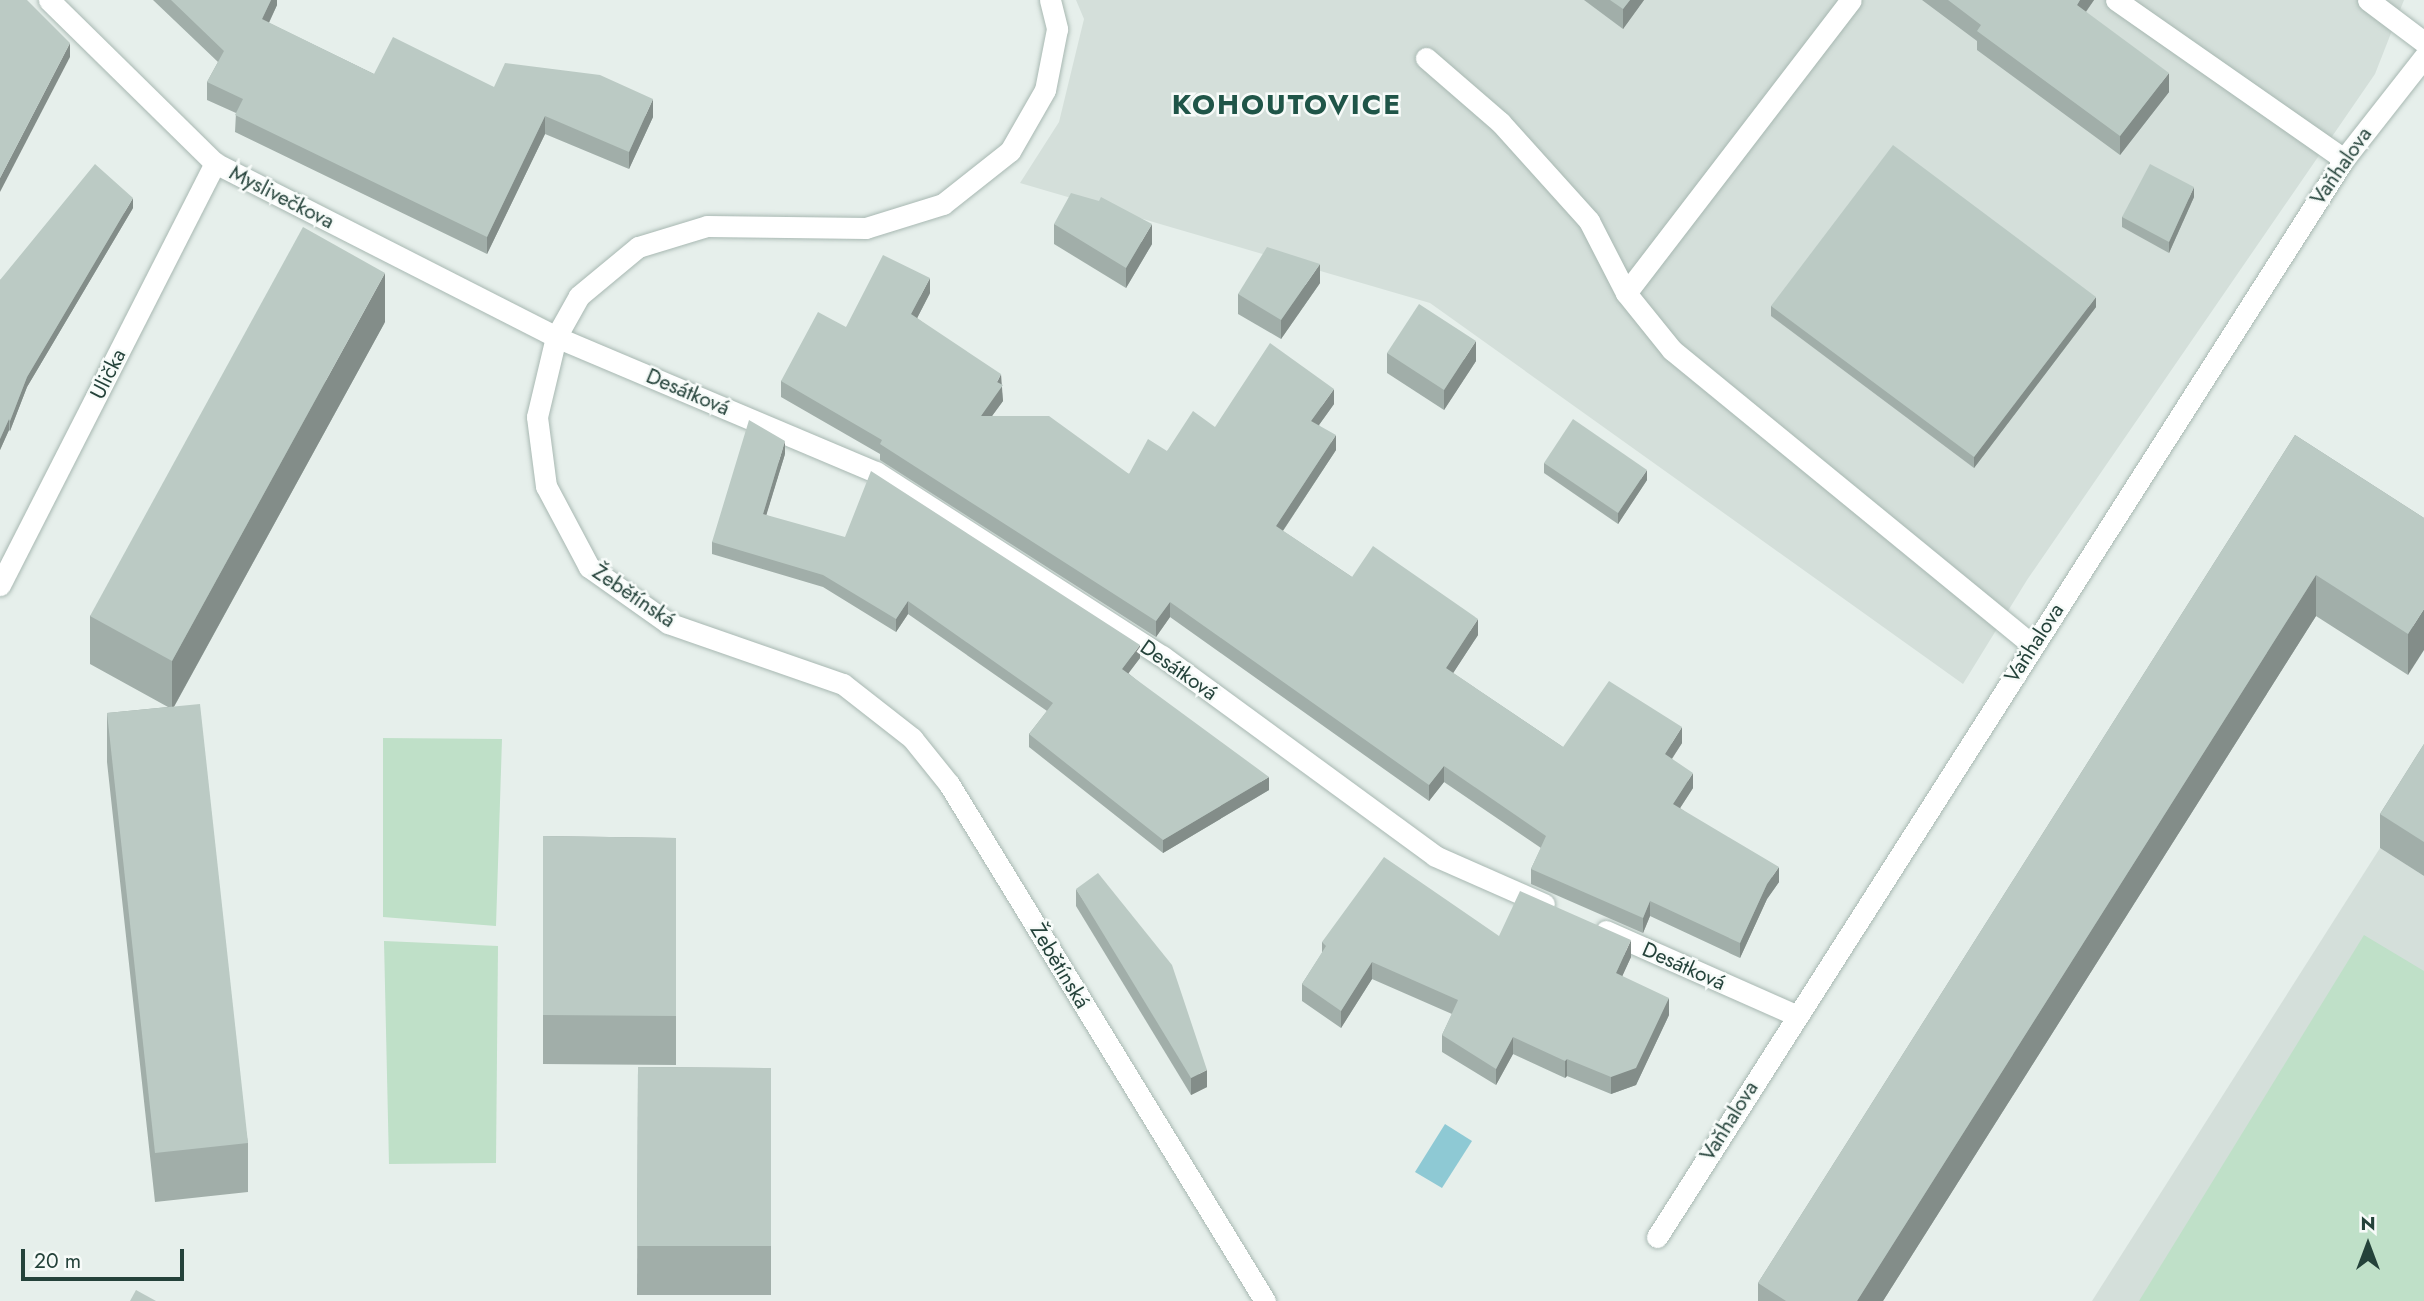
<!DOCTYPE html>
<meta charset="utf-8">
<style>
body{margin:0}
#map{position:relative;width:2424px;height:1301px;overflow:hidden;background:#e6efeb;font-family:Jost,sans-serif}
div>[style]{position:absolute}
.built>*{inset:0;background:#d4dfda}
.green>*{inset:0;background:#bfe0c8}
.water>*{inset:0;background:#8ec9d4}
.roads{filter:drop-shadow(0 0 2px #a8b8b2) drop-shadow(0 0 2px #a8b8b2)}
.service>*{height:21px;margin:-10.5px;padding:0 10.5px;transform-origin:10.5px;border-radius:10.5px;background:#fff}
.minor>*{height:21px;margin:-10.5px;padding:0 10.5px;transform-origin:10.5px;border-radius:10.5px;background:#fff}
.tertiary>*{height:21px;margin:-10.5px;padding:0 10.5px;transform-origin:10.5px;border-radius:10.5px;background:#fff}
.wall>*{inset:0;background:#a1aea9}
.shaded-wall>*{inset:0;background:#838d89}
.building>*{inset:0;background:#bbcac4}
span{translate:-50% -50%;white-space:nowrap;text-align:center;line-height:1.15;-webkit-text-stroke:5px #f7fbf9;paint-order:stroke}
.street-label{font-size:21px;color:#24423a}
.district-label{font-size:28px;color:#1f5548;font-weight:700;letter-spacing:2px}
.north{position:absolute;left:2333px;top:1210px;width:70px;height:70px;-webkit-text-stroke:5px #f7fbf9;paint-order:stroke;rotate:0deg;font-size:19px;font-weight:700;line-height:28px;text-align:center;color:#24423a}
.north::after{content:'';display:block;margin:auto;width:24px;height:32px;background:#24423a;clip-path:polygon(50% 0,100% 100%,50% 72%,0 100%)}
.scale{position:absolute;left:21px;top:1249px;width:163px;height:32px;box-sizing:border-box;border:4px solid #24423a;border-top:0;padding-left:9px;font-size:21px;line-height:24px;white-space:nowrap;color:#24423a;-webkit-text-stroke:5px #f7fbf9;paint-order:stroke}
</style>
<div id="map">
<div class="built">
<div style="clip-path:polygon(1076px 0,2404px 0,2375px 74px,2027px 580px,1963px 684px,1430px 303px,1020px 183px,1059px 122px,1084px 19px)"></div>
<div style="clip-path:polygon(2380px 848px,2424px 876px,2424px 1301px,2092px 1301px)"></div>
</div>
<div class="green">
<div style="clip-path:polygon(383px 738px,502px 739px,496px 926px,383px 917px)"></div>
<div style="clip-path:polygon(2364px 935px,2424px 971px,2424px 1301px,2139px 1301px)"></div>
<div style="clip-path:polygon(384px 941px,498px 946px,496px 1163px,389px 1164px)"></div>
</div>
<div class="water">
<div style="clip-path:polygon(1445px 1124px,1472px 1141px,1442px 1188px,1415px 1172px)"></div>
</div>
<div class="roads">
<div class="service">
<div style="left:2116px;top:0;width:278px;rotate:34.9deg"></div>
<div style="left:2368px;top:0;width:70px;rotate:36.9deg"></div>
<div style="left:1426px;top:58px;width:98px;rotate:40.9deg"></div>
<div style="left:1500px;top:122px;width:133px;rotate:48deg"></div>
<div style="left:1589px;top:221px;width:81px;rotate:62.8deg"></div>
<div style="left:1626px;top:293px;width:73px;rotate:51.1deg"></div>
<div style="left:1672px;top:350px;width:466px;rotate:39.3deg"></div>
<div style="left:1626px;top:293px;width:369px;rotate:-52.5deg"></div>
</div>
<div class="minor">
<div style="left:49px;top:0;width:233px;rotate:44.5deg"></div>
<div style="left:215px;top:163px;width:383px;rotate:27deg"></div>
<div style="left:556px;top:337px;width:347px;rotate:22.9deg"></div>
<div style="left:876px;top:472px;width:340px;rotate:32.8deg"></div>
<div style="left:1162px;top:656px;width:338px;rotate:36.2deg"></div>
<div style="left:1435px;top:856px;width:119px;rotate:23.8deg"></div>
<div style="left:0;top:585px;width:474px;rotate:-63deg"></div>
<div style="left:1606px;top:931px;width:208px;rotate:23.9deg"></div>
<div style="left:1657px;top:1237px;width:1278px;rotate:-57.49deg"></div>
<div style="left:2344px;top:159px;width:130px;rotate:-51.9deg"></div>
</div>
<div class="tertiary">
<div style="left:1050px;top:0;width:30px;rotate:76deg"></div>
<div style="left:1057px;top:29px;width:62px;rotate:101.1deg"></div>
<div style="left:1045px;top:90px;width:70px;rotate:119.8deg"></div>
<div style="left:1010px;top:151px;width:85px;rotate:141.7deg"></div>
<div style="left:943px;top:204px;width:81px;rotate:162.7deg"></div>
<div style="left:866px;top:228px;width:159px;rotate:-179.3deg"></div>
<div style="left:707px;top:226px;width:72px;rotate:163.1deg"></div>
<div style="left:638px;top:247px;width:77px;rotate:140.3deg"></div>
<div style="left:579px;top:296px;width:47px;rotate:119.3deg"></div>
<div style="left:556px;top:337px;width:82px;rotate:103.4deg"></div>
<div style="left:537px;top:417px;width:70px;rotate:82.6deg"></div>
<div style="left:546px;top:486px;width:92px;rotate:62deg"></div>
<div style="left:589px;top:567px;width:97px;rotate:35.3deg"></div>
<div style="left:668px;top:623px;width:185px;rotate:19.2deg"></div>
<div style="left:843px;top:684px;width:88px;rotate:38deg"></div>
<div style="left:912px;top:738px;width:59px;rotate:51.2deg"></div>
<div style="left:949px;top:784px;width:606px;rotate:58.57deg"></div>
</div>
</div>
<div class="wall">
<div style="clip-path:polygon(153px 0,277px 0,277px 5px,269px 23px,374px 74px,494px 87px,653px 117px,629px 169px,545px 134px,487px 254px,235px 132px,236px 113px,207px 100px,207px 82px,218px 62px)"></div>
<div style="clip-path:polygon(1584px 0,1644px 0,1623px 29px)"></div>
<div style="clip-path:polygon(1922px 0,2094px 0,2086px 12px,2169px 92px,2120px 155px,1977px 50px,1977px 41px)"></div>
<div style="clip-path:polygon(2194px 197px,2169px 253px,2122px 227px,2122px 217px)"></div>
<div style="clip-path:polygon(133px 208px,27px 387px,10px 431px,9px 430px,0 450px,0 280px)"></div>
<div style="clip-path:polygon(1054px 224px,1152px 244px,1126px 288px,1054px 244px)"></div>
<div style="clip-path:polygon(1320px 283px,1281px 339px,1238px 314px,1238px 294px)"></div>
<div style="clip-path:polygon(930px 293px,917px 318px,1001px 384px,1003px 401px,992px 416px,1129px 474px,1167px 451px,1215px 427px,1334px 404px,1319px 425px,1336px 450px,1283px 531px,1352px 577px,1478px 635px,1453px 673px,1563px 747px,1682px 743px,1672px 759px,1693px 788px,1680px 808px,1779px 882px,1767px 899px,1740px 958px,1650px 916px,1643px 933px,1531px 884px,1531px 869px,1541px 848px,1444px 782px,1429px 801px,1170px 617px,1156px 637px,880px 460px,880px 454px,781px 397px,781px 381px,846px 327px)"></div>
<div style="clip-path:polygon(1771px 306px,2096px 307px,1974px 468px,1771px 316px)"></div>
<div style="clip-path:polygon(385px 322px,174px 707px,248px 1143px,248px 1192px,155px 1202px,107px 762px,107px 713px,168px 707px,90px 664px,90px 616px)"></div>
<div style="clip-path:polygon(1387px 353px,1476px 361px,1444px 410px,1387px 373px)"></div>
<div style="clip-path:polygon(2295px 435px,2424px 518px,2408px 675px,2316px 616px,1883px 1301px,1758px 1301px,1758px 1283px)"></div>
<div style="clip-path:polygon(785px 454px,766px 515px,1140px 658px,1128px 673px,1269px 790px,1163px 853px,1029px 747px,1029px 734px,1047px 711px,908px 614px,896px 632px,823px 587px,712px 554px,712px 542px)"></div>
<div style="clip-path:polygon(1544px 463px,1647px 480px,1618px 524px,1544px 473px)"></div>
<div style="clip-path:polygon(2424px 744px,2424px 876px,2380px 848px,2380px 814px)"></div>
<div style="clip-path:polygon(543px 836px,676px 838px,676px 1065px,543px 1064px)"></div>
<div style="clip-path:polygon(1076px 889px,1207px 1087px,1191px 1095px,1076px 906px)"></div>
<div style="clip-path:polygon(1499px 936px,1631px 957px,1622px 976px,1669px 1015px,1636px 1085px,1611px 1094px,1567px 1076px,1565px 1078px,1513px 1054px,1496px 1085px,1442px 1052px,1442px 1035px,1452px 1014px,1372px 979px,1341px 1028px,1302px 1001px,1302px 984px,1322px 953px,1322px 942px)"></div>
<div style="clip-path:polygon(638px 1067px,771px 1068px,771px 1295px,637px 1295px)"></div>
</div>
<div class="shaded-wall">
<div style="clip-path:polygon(271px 0,277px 0,277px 5px,262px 37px,262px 19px)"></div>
<div style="clip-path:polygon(1630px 0,1644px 0,1623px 29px,1623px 9px)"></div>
<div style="clip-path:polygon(2080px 0,2094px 0,2077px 24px,2077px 5px)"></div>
<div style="clip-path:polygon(70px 43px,70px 57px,0 192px,0 178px)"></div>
<div style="clip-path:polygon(2169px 73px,2169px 92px,2120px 155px,2120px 136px)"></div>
<div style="clip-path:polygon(653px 99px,653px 117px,629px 169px,629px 152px)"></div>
<div style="clip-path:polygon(545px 116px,545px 134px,487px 254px,487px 237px)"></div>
<div style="clip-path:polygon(2194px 187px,2194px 197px,2169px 253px,2169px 242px)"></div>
<div style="clip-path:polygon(133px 198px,133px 208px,27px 387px,10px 431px,10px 421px,27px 377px)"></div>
<div style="clip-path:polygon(1152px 224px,1152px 244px,1126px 288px,1126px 268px)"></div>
<div style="clip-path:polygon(1320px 264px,1320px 283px,1281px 339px,1281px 320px)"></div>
<div style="clip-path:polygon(385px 273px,385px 322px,172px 710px,172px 661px)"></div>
<div style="clip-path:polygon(930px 278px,930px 293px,911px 330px,911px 314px)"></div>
<div style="clip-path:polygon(2096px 297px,2096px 307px,1974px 468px,1974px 457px)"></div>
<div style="clip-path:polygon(1476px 341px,1476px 361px,1444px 410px,1444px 390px)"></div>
<div style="clip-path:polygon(1001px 374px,1003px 401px,981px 431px,981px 416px)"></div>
<div style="clip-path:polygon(1334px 389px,1334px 404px,1311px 436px,1311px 421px)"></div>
<div style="clip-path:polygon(9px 419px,9px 430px,0 450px,0 439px)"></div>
<div style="clip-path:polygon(1336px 435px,1336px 450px,1276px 541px,1276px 526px)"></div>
<div style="clip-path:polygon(785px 441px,785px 454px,763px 526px,763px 514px)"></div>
<div style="clip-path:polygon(1647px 470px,1647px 480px,1618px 524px,1618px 513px)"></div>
<div style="clip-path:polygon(2316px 575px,2316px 616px,1883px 1301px,1857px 1301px)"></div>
<div style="clip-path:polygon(908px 601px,908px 614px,896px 632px,896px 619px)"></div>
<div style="clip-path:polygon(1170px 602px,1170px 617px,1156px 637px,1156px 621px)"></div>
<div style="clip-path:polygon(2424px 609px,2424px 650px,2408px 675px,2408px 634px)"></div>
<div style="clip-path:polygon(1478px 619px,1478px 635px,1446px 684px,1446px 668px)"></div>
<div style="clip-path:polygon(1140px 645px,1140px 658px,1122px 682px,1122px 669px)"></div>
<div style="clip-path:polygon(1682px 727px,1682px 743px,1665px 769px,1665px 754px)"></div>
<div style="clip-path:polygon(1444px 766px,1444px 782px,1429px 801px,1429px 785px)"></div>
<div style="clip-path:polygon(1693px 773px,1693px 788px,1673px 819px,1673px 804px)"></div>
<div style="clip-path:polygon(1269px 777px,1269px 790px,1163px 853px,1163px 840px)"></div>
<div style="clip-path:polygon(1779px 867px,1779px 882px,1767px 899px,1740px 958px,1740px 943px,1767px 884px)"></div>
<div style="clip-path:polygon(1650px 901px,1650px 916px,1643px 933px,1643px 918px)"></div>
<div style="clip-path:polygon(1631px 940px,1631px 957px,1616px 990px,1616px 973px)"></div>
<div style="clip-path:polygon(1372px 962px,1372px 979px,1341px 1028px,1341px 1011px)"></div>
<div style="clip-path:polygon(1669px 998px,1669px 1015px,1636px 1085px,1611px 1094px,1611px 1077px)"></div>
<div style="clip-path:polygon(1513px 1037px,1513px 1054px,1496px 1085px,1496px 1069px)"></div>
<div style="clip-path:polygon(1567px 1059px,1567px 1076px,1565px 1078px,1565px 1061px)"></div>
<div style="clip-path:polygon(1207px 1070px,1207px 1087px,1191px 1095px,1191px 1078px)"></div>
</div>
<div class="building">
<div style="clip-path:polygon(0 0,27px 0,70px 43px,0 178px)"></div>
<div style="clip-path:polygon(171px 0,271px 0,262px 19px,374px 74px,393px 37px,494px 87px,505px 63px,600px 75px,653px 99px,629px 152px,545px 116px,487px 237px,235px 115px,243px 99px,207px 82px,224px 51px)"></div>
<div style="clip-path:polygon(1610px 0,1630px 0,1623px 9px)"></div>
<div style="clip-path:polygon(1948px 0,2080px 0,2077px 5px,2169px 73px,2120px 136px,1977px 31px,1981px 25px)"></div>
<div style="clip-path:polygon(1893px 145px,2096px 297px,1974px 457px,1771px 306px)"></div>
<div style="clip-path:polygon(95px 164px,133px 198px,27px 377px,10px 421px,9px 419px,0 439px,0 280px)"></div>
<div style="clip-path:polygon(2150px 164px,2194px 187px,2169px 242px,2122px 217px)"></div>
<div style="clip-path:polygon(1071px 193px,1099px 201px,1101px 197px,1152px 224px,1126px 268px,1054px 224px)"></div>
<div style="clip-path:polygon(303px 227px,385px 273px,172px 661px,90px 616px)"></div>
<div style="clip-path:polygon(1267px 247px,1320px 264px,1281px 320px,1238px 294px)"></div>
<div style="clip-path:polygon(883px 255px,930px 278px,911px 314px,1001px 374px,997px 382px,1003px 385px,981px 416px,1049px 416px,1129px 474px,1148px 439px,1167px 451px,1193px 411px,1215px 427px,1270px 343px,1334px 389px,1311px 421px,1336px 435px,1276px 526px,1352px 577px,1373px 546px,1478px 619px,1446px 668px,1563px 747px,1609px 681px,1682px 727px,1665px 754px,1693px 773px,1673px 804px,1779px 867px,1767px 884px,1740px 943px,1650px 901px,1643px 918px,1531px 869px,1546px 836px,1444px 766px,1429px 785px,1170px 602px,1156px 621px,880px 444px,882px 440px,781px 381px,818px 312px,846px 327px)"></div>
<div style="clip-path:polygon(1419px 304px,1476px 341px,1444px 390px,1387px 353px)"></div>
<div style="clip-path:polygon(1573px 419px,1647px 470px,1618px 513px,1544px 463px)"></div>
<div style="clip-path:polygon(749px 420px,785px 441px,763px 514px,845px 537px,871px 471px,1140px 645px,1122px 669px,1269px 777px,1163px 840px,1029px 734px,1053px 703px,908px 601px,896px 619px,823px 575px,712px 542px)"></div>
<div style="clip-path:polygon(2295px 435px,2424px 518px,2424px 609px,2408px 634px,2316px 575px,1857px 1301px,1786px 1301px,1758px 1283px)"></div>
<div style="clip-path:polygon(200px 704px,248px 1143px,155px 1153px,107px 713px)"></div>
<div style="clip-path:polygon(2424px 744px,2424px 842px,2380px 814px)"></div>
<div style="clip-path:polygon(543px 836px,676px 838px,676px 1016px,543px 1015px)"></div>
<div style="clip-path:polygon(1384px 857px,1499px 936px,1520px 891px,1631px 940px,1616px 973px,1669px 998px,1636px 1068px,1611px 1077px,1567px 1059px,1565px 1061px,1513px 1037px,1496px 1069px,1442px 1035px,1458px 1000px,1372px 962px,1341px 1011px,1302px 984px,1326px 946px,1322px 942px)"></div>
<div style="clip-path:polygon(1098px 873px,1172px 965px,1207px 1070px,1191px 1078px,1076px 889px)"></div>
<div style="clip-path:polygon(638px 1067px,771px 1068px,771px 1246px,637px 1246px)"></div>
<div style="clip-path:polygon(136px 1290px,156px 1301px,130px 1301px)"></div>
</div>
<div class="street-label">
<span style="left:2341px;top:166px;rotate:-55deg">Vaňhalova</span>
<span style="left:282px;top:197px;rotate:27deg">Myslivečkova</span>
<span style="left:108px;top:374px;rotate:-63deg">Ulička</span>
<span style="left:688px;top:392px;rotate:23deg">Desátková</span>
<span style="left:634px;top:596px;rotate:34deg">Žebětínská</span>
<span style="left:2034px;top:643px;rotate:-57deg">Vaňhalova</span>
<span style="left:1179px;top:670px;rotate:35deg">Desátková</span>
<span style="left:1060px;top:966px;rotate:59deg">Žebětínská</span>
<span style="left:1684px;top:966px;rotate:24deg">Desátková</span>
<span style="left:1729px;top:1121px;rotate:-58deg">Vaňhalova</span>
</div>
<div class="district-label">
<span style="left:1287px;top:105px">KOHOUTOVICE</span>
</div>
<div class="north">N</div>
<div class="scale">20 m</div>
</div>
